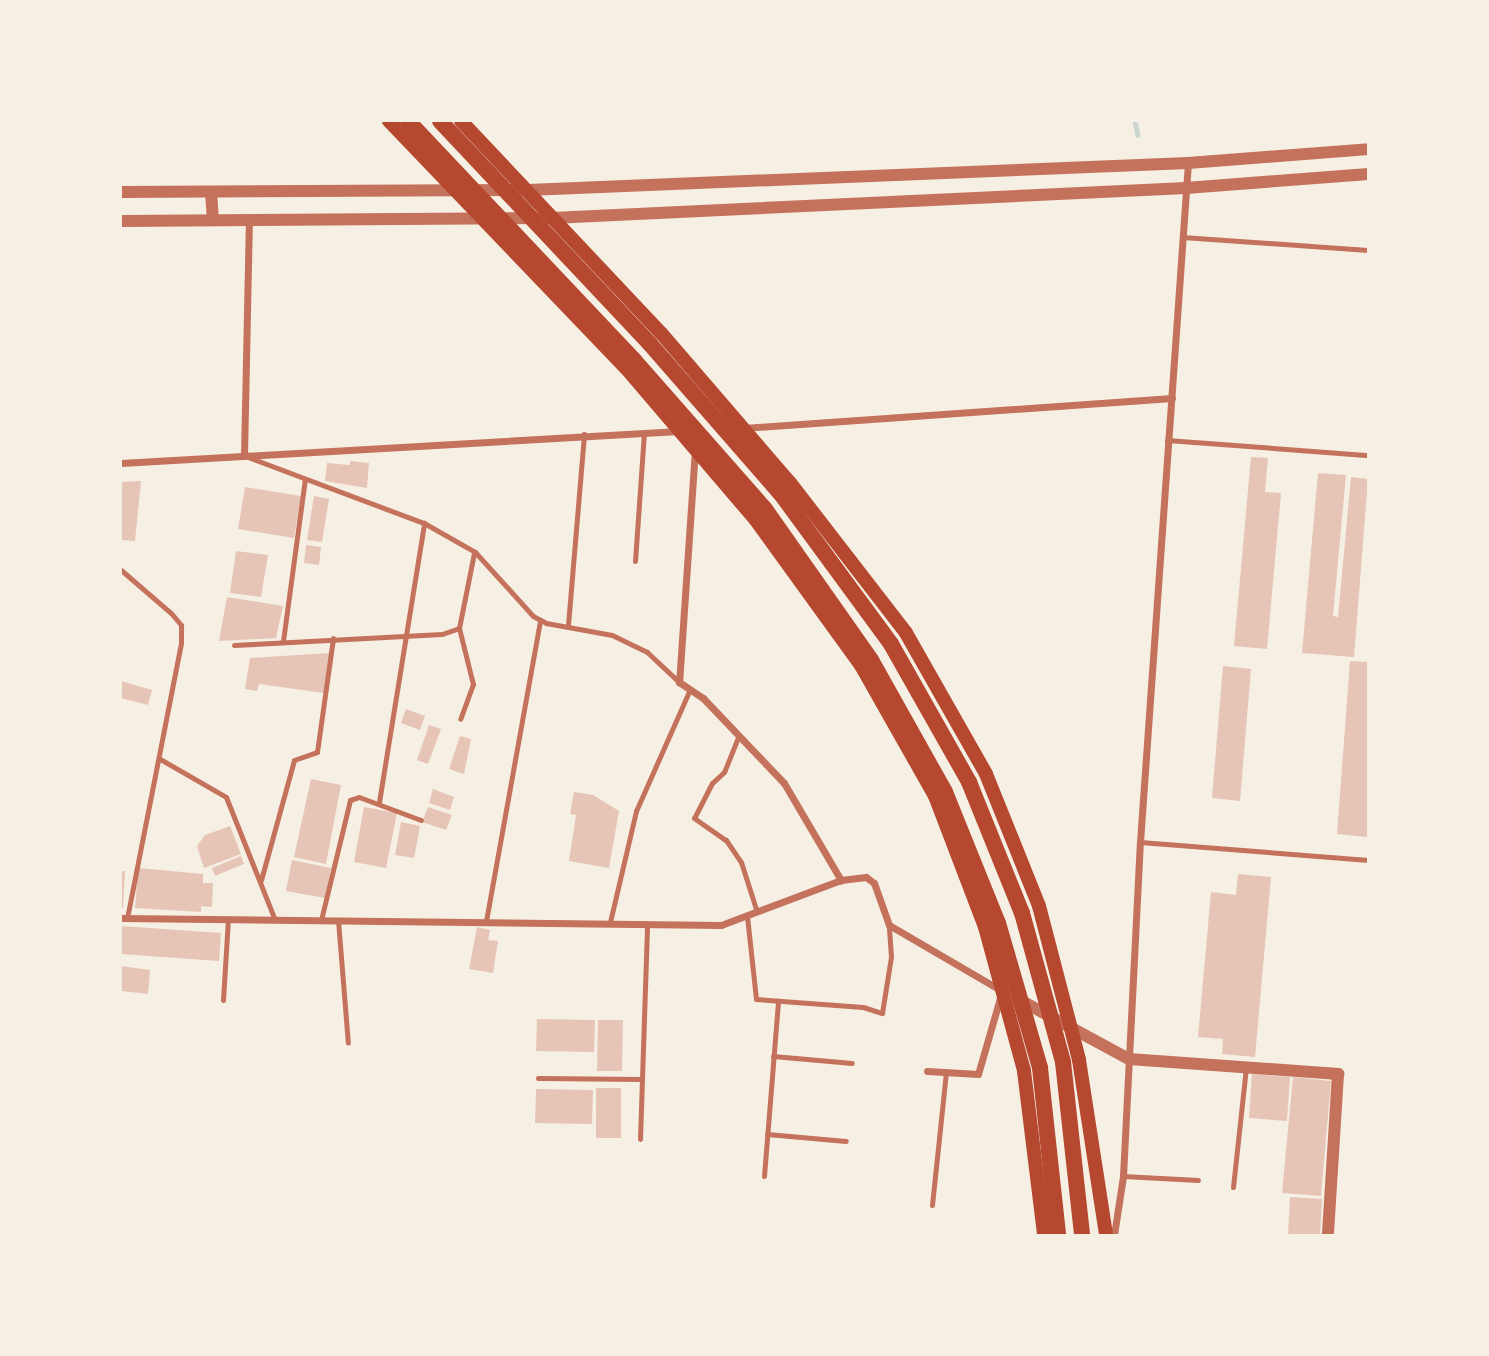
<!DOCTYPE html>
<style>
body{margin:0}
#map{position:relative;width:1489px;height:1356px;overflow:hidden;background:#f6efe4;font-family:Karla,sans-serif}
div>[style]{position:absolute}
.stream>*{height:4.5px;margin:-2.25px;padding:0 2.25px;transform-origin:2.25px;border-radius:2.25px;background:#c9d6d2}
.building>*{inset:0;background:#e6c5b7}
.service>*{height:5px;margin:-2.5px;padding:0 2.5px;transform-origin:2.5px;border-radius:2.5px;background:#c5725c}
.minor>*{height:7px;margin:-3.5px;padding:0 3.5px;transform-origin:3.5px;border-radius:3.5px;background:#c5725c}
.tertiary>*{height:12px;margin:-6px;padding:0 6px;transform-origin:6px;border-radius:6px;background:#c5725c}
.secondary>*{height:14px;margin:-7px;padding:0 7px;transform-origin:7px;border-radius:7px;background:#b5482f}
.trunk>*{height:16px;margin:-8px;padding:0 8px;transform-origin:8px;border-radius:8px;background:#b5482f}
span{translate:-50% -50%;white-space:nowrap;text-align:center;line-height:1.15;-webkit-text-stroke:5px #f6efe4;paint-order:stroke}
.frame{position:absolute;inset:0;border:122px solid #f6efe4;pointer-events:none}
</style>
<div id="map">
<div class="stream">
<div style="left:1135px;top:121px;width:14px;rotate:78deg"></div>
</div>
<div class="building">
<div style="clip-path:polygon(1251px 457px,1268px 458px,1265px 492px,1281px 493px,1267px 649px,1234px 646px)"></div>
<div style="clip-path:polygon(350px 461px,369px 463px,367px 488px,325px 481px,327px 463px,350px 465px)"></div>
<div style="clip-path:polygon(1318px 473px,1346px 475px,1333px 616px,1338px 617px,1351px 477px,1368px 479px,1354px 657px,1302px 653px)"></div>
<div style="clip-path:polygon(141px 481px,135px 541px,121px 540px,121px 482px)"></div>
<div style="clip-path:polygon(245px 487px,301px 496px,294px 538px,238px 529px)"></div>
<div style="clip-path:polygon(314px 496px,329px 499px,322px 542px,307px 540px)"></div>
<div style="clip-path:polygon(306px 545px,321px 547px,319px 565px,304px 563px)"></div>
<div style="clip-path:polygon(236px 551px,268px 555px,261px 597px,230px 593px)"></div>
<div style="clip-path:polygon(227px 597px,283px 606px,276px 638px,219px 641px)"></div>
<div style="clip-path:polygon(330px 653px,324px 693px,259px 684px,257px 691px,245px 689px,250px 658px)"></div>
<div style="clip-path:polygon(1350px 661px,1368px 662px,1368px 837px,1337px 834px)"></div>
<div style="clip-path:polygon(1223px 666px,1251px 669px,1240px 801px,1212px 798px)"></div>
<div style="clip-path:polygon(121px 681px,152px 690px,148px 705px,121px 698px)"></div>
<div style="clip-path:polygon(406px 709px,425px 716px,420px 730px,401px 723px)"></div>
<div style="clip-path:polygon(429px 725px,441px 729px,428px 764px,417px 760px)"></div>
<div style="clip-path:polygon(460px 736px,471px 739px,464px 774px,449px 769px)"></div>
<div style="clip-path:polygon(311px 779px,341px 785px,326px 864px,294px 857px)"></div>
<div style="clip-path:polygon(433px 789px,454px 797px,450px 810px,429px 803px)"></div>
<div style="clip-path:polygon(574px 792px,593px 795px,619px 811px,609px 868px,569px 861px,576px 815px,570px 814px)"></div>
<div style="clip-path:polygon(364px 807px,397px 813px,386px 868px,354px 862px)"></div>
<div style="clip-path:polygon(428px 807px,452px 815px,446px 830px,422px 822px)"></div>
<div style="clip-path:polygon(401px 822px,420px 826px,414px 858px,395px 855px)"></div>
<div style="clip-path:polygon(230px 826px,241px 854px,204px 868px,197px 846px,205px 835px)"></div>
<div style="clip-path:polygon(241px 856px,244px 864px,215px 876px,212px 868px)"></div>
<div style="clip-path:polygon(292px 860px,331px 868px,325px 898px,286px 891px)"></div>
<div style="clip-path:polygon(138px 868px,203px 874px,203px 883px,213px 883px,212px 907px,201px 906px,201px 912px,135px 908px)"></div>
<div style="clip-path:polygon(121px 871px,125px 871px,123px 908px,121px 908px)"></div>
<div style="clip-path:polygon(1238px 874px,1271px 877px,1255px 1057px,1222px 1054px,1223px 1039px,1198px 1037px,1211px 892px,1236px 895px)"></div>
<div style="clip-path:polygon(121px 926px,221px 933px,219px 961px,121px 954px)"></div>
<div style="clip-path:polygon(477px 927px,490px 930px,488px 940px,498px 941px,493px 973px,469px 969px)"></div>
<div style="clip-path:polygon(121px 966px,150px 970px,148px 994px,122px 991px)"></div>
<div style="clip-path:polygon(537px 1019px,595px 1020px,594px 1052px,536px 1051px)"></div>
<div style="clip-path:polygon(598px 1020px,623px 1020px,622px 1071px,597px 1071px)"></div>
<div style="clip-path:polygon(1252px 1074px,1290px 1077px,1287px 1121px,1249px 1118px)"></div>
<div style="clip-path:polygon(1293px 1077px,1331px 1081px,1321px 1196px,1282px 1193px)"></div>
<div style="clip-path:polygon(596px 1088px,621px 1088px,621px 1138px,596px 1138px)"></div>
<div style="clip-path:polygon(536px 1089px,593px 1090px,592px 1124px,535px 1123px)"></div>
<div style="clip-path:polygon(1290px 1197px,1322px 1199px,1320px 1235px,1288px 1235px)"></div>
</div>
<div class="service">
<div style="left:1182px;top:237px;width:186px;rotate:4deg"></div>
<div style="left:1167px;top:440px;width:202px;rotate:4.3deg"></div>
<div style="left:248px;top:457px;width:188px;rotate:20.6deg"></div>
<div style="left:424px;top:523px;width:59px;rotate:29.6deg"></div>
<div style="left:475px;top:552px;width:86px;rotate:47.8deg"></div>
<div style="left:533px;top:616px;width:15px;rotate:28deg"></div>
<div style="left:546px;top:623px;width:67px;rotate:10.3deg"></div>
<div style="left:612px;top:635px;width:39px;rotate:26deg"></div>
<div style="left:647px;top:652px;width:44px;rotate:43.2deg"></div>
<div style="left:635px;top:561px;width:129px;rotate:-86deg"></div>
<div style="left:121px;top:570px;width:66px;rotate:40.7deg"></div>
<div style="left:171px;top:613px;width:16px;rotate:50deg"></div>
<div style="left:181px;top:625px;width:18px;rotate:90deg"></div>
<div style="left:181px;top:643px;width:280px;rotate:101.1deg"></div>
<div style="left:568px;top:625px;width:192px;rotate:-85.2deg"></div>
<div style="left:459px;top:628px;width:76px;rotate:-78.7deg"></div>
<div style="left:283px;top:641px;width:163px;rotate:-82.3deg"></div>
<div style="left:234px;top:645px;width:208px;rotate:-3deg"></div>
<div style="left:442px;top:634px;width:18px;rotate:-19deg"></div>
<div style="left:459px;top:628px;width:58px;rotate:76deg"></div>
<div style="left:473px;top:684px;width:37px;rotate:110deg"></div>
<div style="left:739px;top:735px;width:40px;rotate:112deg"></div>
<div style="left:724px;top:772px;width:16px;rotate:137deg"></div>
<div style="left:712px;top:783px;width:39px;rotate:117deg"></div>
<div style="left:694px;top:818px;width:39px;rotate:35deg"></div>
<div style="left:726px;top:840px;width:27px;rotate:56deg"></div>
<div style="left:741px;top:862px;width:52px;rotate:72.3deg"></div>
<div style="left:160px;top:759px;width:76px;rotate:29.9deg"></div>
<div style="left:226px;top:797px;width:132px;rotate:68.3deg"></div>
<div style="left:379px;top:802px;width:283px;rotate:-80.8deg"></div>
<div style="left:1140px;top:842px;width:229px;rotate:4.5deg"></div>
<div style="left:261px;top:880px;width:124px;rotate:-74.6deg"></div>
<div style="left:294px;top:760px;width:24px;rotate:-19deg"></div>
<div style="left:317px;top:752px;width:115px;rotate:-82deg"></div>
<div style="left:747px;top:916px;width:83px;rotate:83.8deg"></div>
<div style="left:756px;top:999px;width:107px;rotate:4.3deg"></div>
<div style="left:863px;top:1007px;width:20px;rotate:18deg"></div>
<div style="left:882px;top:1013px;width:57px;rotate:-80.9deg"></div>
<div style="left:891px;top:957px;width:32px;rotate:-94deg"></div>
<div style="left:321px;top:920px;width:123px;rotate:-76.4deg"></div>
<div style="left:350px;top:800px;width:9px;rotate:-18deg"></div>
<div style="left:359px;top:797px;width:66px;rotate:20.4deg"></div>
<div style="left:338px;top:920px;width:123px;rotate:85.4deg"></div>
<div style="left:486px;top:921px;width:306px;rotate:-79.8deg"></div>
<div style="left:610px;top:922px;width:114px;rotate:-76.8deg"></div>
<div style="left:636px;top:811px;width:133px;rotate:-66.1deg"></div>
<div style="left:223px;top:1000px;width:81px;rotate:-86.5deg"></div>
<div style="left:773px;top:1056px;width:79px;rotate:5.1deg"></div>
<div style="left:538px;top:1078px;width:104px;rotate:0.6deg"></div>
<div style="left:767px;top:1134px;width:79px;rotate:5.1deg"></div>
<div style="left:640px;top:1139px;width:214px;rotate:-88.1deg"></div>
<div style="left:764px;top:1176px;width:176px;rotate:-85.4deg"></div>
<div style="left:1123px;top:1176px;width:75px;rotate:3.1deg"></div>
<div style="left:1233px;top:1187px;width:120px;rotate:-83.8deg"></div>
<div style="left:932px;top:1205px;width:134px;rotate:-84deg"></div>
</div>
<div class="minor">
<div style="left:743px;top:428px;width:430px;rotate:-4deg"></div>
<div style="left:695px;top:449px;width:234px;rotate:93.9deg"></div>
<div style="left:679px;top:682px;width:29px;rotate:34deg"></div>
<div style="left:703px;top:698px;width:117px;rotate:46.4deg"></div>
<div style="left:784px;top:783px;width:113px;rotate:59.6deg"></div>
<div style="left:244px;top:456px;width:236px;rotate:-88.8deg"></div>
<div style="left:121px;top:463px;width:559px;rotate:-3.28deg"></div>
<div style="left:121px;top:918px;width:600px;rotate:0.67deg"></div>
<div style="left:721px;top:925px;width:128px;rotate:-20.6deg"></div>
<div style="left:841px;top:880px;width:25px;rotate:-7deg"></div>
<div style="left:866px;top:877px;width:10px;rotate:37deg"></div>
<div style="left:874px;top:883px;width:45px;rotate:70.3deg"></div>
<div style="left:889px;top:925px;width:131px;rotate:30.3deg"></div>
<div style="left:1002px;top:991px;width:86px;rotate:106.1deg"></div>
<div style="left:978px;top:1074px;width:51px;rotate:-176.6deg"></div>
<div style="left:1114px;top:1235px;width:60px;rotate:-81.3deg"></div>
<div style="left:1123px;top:1176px;width:334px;rotate:-87.1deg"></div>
<div style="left:1140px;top:842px;width:681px;rotate:-85.96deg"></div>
</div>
<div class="tertiary">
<div style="left:121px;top:192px;width:407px;rotate:-0.3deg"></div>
<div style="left:528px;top:190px;width:661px;rotate:-2.34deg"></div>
<div style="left:1188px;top:163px;width:181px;rotate:-4.4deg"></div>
<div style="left:211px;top:192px;width:28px;rotate:86deg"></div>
<div style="left:121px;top:221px;width:431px;rotate:-0.4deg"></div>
<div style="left:552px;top:218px;width:635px;rotate:-2.71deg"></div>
<div style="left:1186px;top:188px;width:183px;rotate:-4.4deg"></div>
<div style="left:1018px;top:999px;width:126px;rotate:28.4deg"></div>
<div style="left:1129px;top:1059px;width:210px;rotate:4.1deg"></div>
<div style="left:1338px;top:1074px;width:161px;rotate:93.6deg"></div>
</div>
<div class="secondary">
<div style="left:389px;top:121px;width:342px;rotate:46.2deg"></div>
<div style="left:626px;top:368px;width:199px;rotate:49.5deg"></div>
<div style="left:755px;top:519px;width:183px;rotate:54.1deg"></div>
<div style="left:862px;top:667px;width:148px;rotate:60.5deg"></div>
<div style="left:935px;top:796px;width:140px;rotate:69.1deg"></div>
<div style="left:985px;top:927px;width:149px;rotate:74.8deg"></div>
<div style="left:1024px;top:1071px;width:165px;rotate:83deg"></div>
<div style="left:461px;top:121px;width:291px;rotate:46.7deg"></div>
<div style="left:661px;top:333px;width:199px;rotate:49.3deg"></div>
<div style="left:791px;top:484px;width:188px;rotate:52.3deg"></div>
<div style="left:906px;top:633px;width:162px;rotate:60.4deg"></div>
<div style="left:986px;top:774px;width:142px;rotate:68.1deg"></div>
<div style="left:1039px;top:906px;width:159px;rotate:75.4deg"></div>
<div style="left:1079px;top:1060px;width:177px;rotate:81.2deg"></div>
</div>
<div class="trunk">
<div style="left:408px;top:121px;width:329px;rotate:46.6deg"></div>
<div style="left:634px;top:360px;width:198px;rotate:48.7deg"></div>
<div style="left:765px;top:509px;width:184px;rotate:54.9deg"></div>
<div style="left:871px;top:660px;width:151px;rotate:60.7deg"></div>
<div style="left:945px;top:792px;width:141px;rotate:68deg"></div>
<div style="left:998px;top:923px;width:151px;rotate:73.8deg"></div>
<div style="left:1040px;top:1068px;width:168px;rotate:83.8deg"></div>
<div style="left:440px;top:121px;width:306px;rotate:46.7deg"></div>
<div style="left:650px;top:344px;width:199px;rotate:48.9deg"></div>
<div style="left:781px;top:494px;width:186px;rotate:53.7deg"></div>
<div style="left:891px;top:644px;width:159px;rotate:60.5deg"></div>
<div style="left:969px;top:782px;width:141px;rotate:68deg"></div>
<div style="left:1022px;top:913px;width:155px;rotate:74.6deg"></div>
<div style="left:1063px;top:1062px;width:174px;rotate:83.7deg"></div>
</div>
<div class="frame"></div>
</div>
